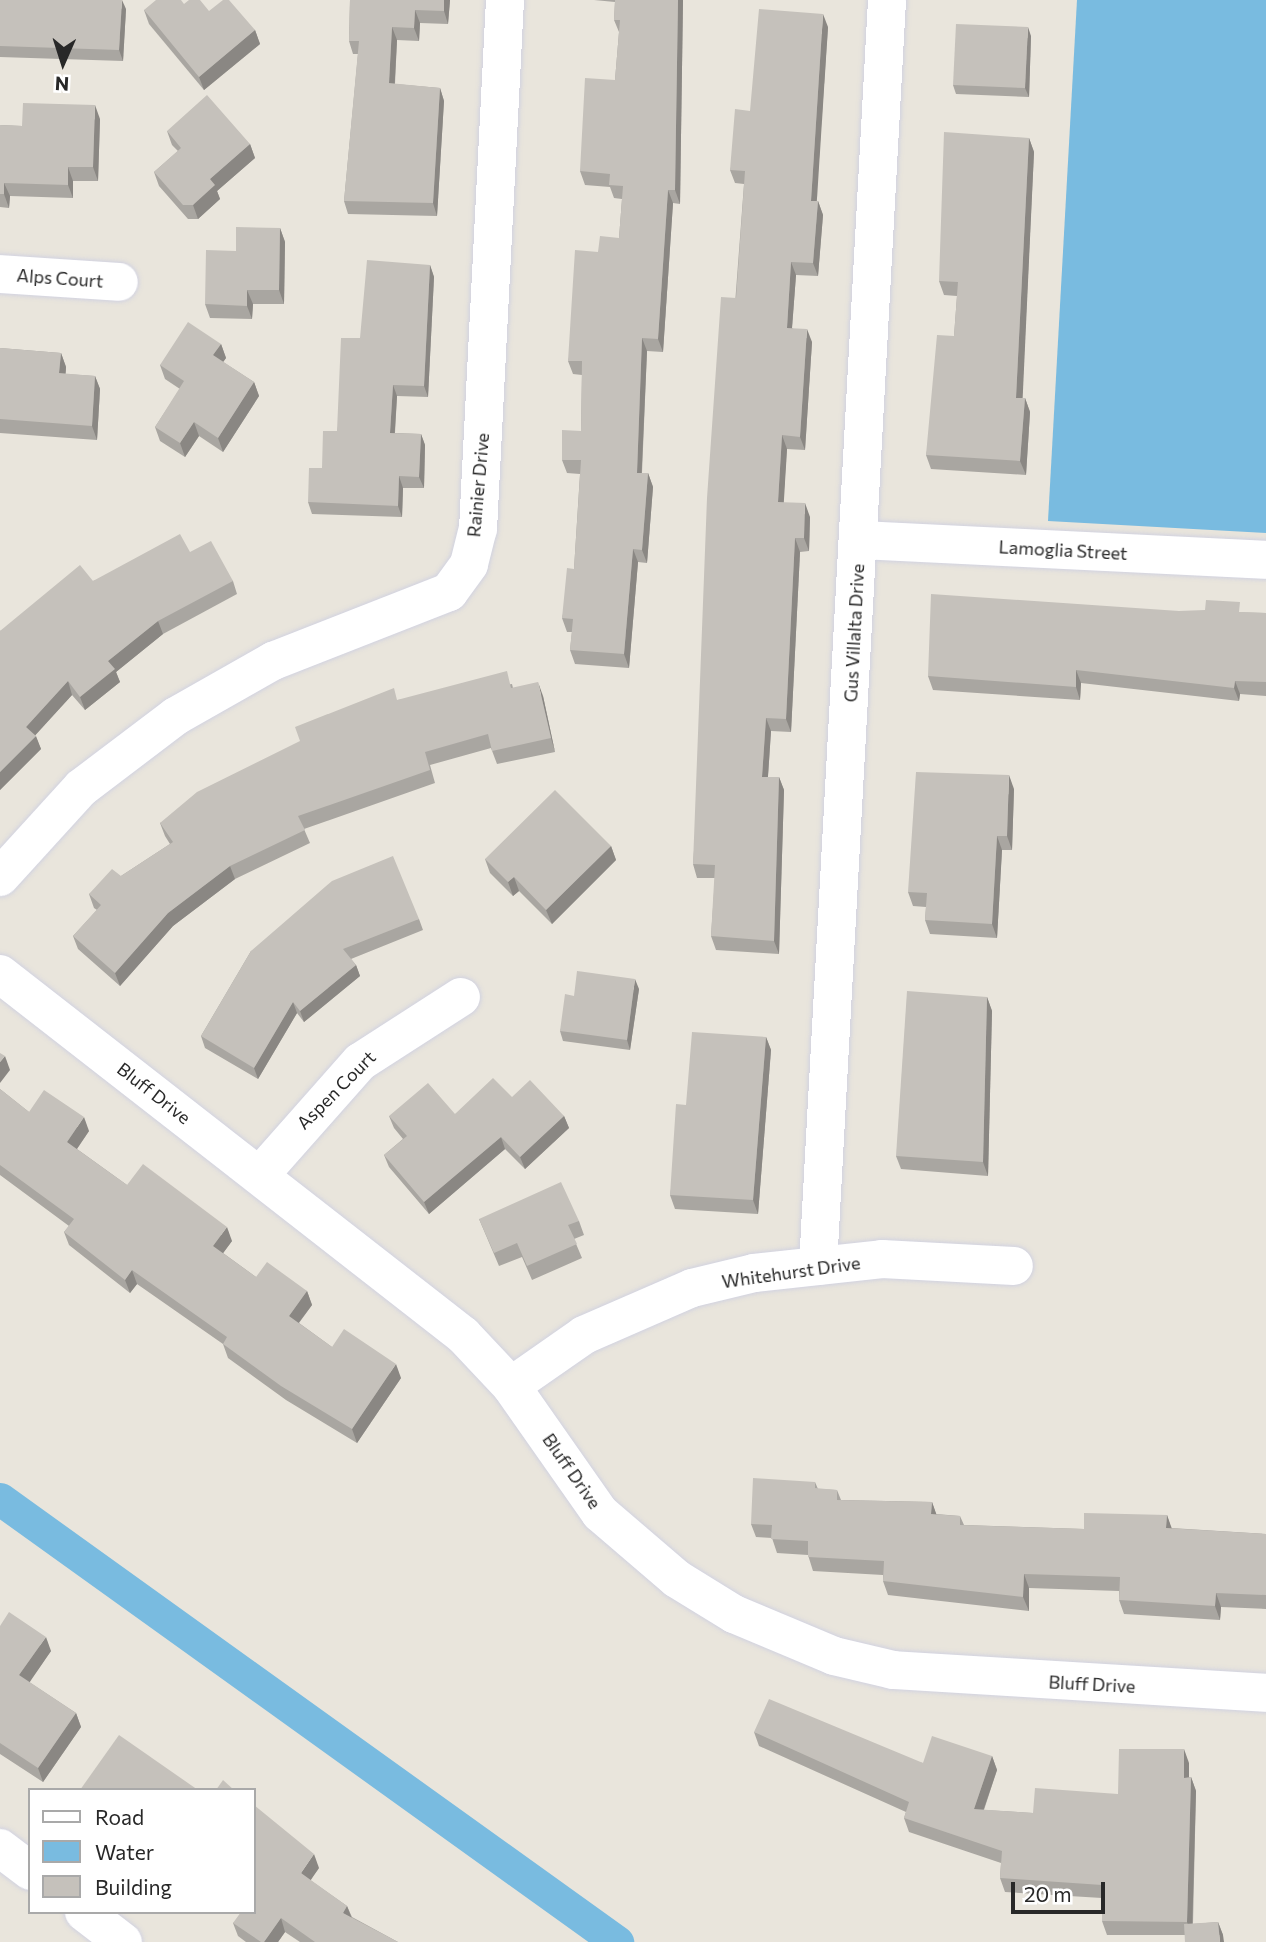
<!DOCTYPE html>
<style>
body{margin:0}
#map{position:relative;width:1266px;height:1942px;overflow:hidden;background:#e9e5dc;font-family:Commissioner,sans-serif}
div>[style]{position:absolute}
.water>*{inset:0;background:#79bbe0}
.canal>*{height:33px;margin:-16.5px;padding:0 16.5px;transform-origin:16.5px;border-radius:16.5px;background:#79bbe0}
.roads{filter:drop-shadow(0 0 2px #d1d2e0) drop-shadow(0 0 2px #d1d2e0)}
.street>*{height:38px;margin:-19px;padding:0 19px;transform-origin:19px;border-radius:19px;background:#fff}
.wall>*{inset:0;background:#a9a6a1}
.shaded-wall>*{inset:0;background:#8a8783}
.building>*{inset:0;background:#c5c1bb}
span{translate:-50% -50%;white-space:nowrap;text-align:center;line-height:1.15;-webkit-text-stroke:5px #fff;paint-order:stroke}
.street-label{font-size:18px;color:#282828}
.legend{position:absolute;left:28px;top:1788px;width:228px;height:126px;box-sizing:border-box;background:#fff;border:2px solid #a9a9a9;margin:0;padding:9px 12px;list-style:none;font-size:21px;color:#282828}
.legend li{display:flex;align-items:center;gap:14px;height:35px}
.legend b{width:35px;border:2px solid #a9a9a9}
.north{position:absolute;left:28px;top:28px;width:70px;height:70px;-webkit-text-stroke:5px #fff;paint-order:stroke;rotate:183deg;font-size:19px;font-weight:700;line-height:28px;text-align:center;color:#282828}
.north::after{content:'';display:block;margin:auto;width:24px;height:32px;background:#282828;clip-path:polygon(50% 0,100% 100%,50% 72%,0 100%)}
.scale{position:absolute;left:1011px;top:1882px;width:94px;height:32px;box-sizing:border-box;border:4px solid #282828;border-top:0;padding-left:9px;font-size:21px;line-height:24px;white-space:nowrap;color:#282828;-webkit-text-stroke:5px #fff;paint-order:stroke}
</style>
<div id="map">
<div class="water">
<div style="clip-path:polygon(1077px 0,1266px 0,1266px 533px,1048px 521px)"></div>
</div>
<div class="canal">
<div style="left:0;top:1499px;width:760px;rotate:35.68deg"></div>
</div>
<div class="roads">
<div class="street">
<div style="left:0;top:274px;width:119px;rotate:3.8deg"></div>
<div style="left:859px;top:540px;width:407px;rotate:2.8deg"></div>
<div style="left:0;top:877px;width:120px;rotate:-47.7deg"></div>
<div style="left:81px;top:788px;width:119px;rotate:-37.2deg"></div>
<div style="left:176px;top:716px;width:112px;rotate:-29.6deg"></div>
<div style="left:273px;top:661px;width:189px;rotate:-21.4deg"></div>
<div style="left:449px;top:592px;width:34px;rotate:-54deg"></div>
<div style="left:469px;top:564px;width:36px;rotate:-76deg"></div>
<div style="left:478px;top:529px;width:530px;rotate:-87.08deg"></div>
<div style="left:0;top:974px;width:587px;rotate:37.94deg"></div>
<div style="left:463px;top:1335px;width:70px;rotate:46.7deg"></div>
<div style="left:511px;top:1386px;width:155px;rotate:55deg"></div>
<div style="left:600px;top:1513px;width:101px;rotate:40.6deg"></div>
<div style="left:677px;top:1579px;width:67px;rotate:31.6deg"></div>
<div style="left:734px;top:1614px;width:108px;rotate:22.8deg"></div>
<div style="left:834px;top:1656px;width:61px;rotate:13.3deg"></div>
<div style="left:893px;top:1670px;width:374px;rotate:3.5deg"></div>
<div style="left:260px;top:1175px;width:151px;rotate:-48.5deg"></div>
<div style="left:360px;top:1062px;width:120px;rotate:-32.8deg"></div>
<div style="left:818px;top:1266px;width:1268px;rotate:-86.88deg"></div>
<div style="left:511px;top:1386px;width:89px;rotate:-34.9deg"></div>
<div style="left:584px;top:1335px;width:118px;rotate:-23.5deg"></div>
<div style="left:692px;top:1288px;width:64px;rotate:-13.6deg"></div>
<div style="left:754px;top:1273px;width:129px;rotate:-6.2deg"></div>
<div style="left:882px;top:1259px;width:132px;rotate:3deg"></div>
<div style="left:0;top:1848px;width:38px;rotate:37deg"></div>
<div style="left:84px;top:1912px;width:49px;rotate:37.6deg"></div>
</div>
</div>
<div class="wall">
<div style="clip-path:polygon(0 0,126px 9px,123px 61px,0 57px)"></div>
<div style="clip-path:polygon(350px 0,450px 0,448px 24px,420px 23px,419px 41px,397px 40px,395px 84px,440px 88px,444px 101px,437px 216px,348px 214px,344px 201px,358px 54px,353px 54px,349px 41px)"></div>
<div style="clip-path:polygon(594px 0,683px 0,680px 204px,673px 203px,663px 352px,647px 351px,642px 473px,648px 473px,653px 487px,647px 563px,638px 562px,629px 668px,575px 664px,570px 650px,572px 632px,567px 632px,562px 618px,574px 569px,580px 474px,567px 473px,562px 460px,581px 431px,582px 375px,573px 374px,568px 361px,598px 252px,619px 238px,622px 199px,614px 198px,610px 187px,585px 185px,580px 171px,615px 80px,619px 32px,614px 20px,615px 2px)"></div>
<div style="clip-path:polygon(184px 4px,255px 30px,260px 44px,204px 90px,149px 24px,144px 10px)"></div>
<div style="clip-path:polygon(828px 27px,816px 201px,818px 201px,823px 215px,818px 276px,796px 275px,792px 328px,812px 342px,805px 450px,787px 449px,783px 503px,810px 517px,809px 551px,800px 552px,791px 732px,771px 731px,768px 777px,779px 777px,784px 790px,779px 954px,716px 950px,711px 936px,715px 878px,697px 878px,693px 864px,744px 184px,735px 183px,730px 170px,750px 111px)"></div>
<div style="clip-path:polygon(1031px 36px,1029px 97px,956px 94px,953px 85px)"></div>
<div style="clip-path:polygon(100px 119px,98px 181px,73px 181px,73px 198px,10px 196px,9px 208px,0 207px,0 125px,22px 126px)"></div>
<div style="clip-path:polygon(167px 131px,250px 144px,255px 158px,217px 191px,220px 199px,198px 219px,188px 219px,159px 186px,154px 172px,178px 151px,172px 145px)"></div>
<div style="clip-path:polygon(1029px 138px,1034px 152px,1022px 398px,1025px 398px,1030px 412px,1026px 475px,931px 469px,926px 455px,954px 336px,957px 296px,944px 295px,939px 281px)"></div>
<div style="clip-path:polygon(280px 228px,285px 242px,284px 304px,253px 304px,252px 319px,210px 318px,205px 304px,236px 251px)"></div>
<div style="clip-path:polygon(430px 265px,434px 277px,428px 397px,397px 396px,395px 433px,421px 434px,425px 445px,424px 488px,403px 488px,402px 517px,312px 514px,308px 502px,337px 431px,360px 338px)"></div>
<div style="clip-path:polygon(221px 344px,226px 358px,223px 362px,254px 382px,259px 396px,223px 452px,199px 436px,185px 457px,160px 441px,155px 427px,180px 389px,165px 379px,160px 365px)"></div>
<div style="clip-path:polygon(0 348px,61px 353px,66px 367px,65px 374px,95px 376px,100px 389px,97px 440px,0 433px)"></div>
<div style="clip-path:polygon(190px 552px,233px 581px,237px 594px,163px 634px,116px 672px,120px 682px,85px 710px,72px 695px,35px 735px,41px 749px,0 790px,0 631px,93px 581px)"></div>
<div style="clip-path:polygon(1179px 611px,1266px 613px,1266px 696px,1240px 694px,1239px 701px,1081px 683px,1080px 700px,933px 690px,928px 676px)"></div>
<div style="clip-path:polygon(512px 684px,513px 688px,543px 696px,555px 752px,497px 764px,491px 748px,430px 765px,435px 783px,304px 829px,310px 843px,235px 879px,173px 926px,120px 986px,78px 949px,73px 936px,97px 910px,94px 908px,89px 894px,121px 876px,170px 844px,165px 836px,160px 823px,398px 700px)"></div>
<div style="clip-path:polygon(1014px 789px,1012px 850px,1002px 850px,997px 938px,930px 934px,925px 920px,926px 907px,913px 906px,908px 892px)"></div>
<div style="clip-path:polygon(611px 846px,616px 860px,552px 924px,519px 891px,513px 896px,490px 873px,485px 859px)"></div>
<div style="clip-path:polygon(419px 919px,423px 930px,351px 959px,356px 965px,360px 976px,304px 1022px,297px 1013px,258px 1079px,205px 1048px,201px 1036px,251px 951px)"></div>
<div style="clip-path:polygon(639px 989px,630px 1050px,563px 1041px,560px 1031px,574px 996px)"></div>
<div style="clip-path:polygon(987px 997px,992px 1011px,988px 1176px,901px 1169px,896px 1156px)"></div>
<div style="clip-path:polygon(766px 1037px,771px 1050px,758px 1214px,675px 1209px,670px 1195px,686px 1105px)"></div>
<div style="clip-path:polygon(0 1089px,29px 1112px,89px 1131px,77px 1149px,127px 1185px,232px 1241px,223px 1253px,256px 1277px,307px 1291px,312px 1305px,299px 1323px,332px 1347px,401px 1378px,357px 1443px,286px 1400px,228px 1358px,223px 1344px,137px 1284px,130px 1293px,69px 1245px,64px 1232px,69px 1226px,0 1175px)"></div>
<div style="clip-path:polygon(512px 1097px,564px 1116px,569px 1128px,525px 1169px,505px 1149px,429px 1214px,389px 1167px,384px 1155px,403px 1139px,394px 1128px,389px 1116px,455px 1114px)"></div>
<div style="clip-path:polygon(479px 1219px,579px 1221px,584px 1235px,574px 1239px,582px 1258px,532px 1280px,522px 1257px,499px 1266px)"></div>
<div style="clip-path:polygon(815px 1482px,818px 1489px,837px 1490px,841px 1500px,932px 1502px,936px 1514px,960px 1516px,964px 1525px,1084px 1529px,1167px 1515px,1171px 1528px,1266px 1534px,1266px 1609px,1221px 1607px,1220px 1620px,1124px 1614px,1119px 1600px,1119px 1591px,1029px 1588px,1029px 1611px,888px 1595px,883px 1581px,883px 1575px,813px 1571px,808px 1555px,777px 1553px,772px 1538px,756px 1537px,751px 1524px)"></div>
<div style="clip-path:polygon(0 1626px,51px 1651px,29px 1682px,76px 1713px,81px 1727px,43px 1782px,0 1754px)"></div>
<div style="clip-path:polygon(754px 1732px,923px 1763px,992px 1756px,997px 1770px,984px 1810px,1033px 1813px,1118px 1794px,1189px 1763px,1189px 1777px,1191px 1777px,1196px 1791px,1193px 1924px,1218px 1922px,1223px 1935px,1107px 1935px,1102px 1921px,1102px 1898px,1005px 1892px,1000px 1878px,1001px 1863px,909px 1832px,904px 1818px,906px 1812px,759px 1746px)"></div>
<div style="clip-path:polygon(319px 1868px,310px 1880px,347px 1906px,352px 1917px,398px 1942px,300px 1942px,285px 1932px,278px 1942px,246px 1942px,238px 1936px,233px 1923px)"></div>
</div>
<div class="shaded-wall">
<div style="clip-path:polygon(122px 0,126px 9px,123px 61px,119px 50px)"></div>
<div style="clip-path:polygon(444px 0,450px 0,448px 24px,444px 11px)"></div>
<div style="clip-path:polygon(678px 0,683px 0,680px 204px,675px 190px)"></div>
<div style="clip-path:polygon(415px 10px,420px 23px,419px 41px,414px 28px)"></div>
<div style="clip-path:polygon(823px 14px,828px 27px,816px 214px,811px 201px)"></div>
<div style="clip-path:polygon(392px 27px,397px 40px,394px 96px,389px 83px)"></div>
<div style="clip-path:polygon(1028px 27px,1031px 36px,1029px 97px,1025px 88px)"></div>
<div style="clip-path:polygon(255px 30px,260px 44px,204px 90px,199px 77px)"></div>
<div style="clip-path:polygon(440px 88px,444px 101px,437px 216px,433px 203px)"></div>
<div style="clip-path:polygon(95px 105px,100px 119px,98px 181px,93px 167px)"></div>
<div style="clip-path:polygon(1029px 138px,1034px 152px,1022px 412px,1016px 398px)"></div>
<div style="clip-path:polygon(250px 144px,255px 158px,217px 191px,220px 199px,198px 219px,193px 205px,210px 179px)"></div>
<div style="clip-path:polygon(68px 167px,73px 181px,73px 198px,68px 185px)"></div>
<div style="clip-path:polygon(4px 183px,10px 196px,9px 208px,4px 194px)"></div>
<div style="clip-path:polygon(668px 190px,673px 203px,663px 352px,658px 339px)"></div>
<div style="clip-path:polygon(818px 201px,823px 215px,818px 276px,813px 263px)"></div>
<div style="clip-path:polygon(280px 228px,285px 242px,284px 304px,279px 290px)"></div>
<div style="clip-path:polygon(791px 262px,796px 275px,791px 341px,787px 328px)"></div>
<div style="clip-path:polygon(430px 265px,434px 277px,428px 397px,424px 386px)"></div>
<div style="clip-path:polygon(247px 290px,253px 304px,252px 319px,247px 306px)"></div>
<div style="clip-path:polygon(807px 329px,812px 342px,805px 450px,800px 437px)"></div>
<div style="clip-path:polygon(642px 338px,647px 351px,641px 486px,637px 473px)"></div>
<div style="clip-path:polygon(221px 344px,226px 358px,218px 369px,213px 355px)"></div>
<div style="clip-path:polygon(61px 353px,66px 367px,65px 387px,59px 373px)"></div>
<div style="clip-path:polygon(95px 376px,100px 389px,97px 440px,92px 426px)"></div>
<div style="clip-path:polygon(254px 382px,259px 396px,223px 452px,218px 438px)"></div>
<div style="clip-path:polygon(393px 385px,397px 396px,394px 444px,390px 433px)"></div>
<div style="clip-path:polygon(1025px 398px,1030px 412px,1026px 475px,1020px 461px)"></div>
<div style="clip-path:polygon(194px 422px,199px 436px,185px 457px,180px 443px)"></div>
<div style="clip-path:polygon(421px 434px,425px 445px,424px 488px,419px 477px)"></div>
<div style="clip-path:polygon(782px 435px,787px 449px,783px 516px,778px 502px)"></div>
<div style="clip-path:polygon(648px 473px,653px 487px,647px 563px,642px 550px)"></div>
<div style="clip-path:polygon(399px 476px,403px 488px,402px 517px,398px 506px)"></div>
<div style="clip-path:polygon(805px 503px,810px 517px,809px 551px,804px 538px)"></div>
<div style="clip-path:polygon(795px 538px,800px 552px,791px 732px,786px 719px)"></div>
<div style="clip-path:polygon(633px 549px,638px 562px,629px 668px,624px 654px)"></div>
<div style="clip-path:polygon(158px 621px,163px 634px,116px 672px,120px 682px,85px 710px,80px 697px,108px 661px)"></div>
<div style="clip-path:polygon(1076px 670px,1081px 683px,1080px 700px,1076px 687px)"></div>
<div style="clip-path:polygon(68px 681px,72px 695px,31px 740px,26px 727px)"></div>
<div style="clip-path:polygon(1235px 681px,1240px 694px,1239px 701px,1234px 688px)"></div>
<div style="clip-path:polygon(538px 682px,543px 696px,555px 752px,551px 738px)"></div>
<div style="clip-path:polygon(766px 718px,771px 731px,767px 790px,762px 777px)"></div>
<div style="clip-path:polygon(36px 736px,41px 749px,0 790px,0 772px)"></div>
<div style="clip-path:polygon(1009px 775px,1014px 789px,1012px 850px,1007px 836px)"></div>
<div style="clip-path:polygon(779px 777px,784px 790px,779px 954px,774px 941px)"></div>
<div style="clip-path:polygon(997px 836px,1002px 850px,997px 938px,992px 924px)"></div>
<div style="clip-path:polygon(611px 846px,616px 860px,552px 924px,546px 910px)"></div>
<div style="clip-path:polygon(230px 866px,235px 879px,173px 926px,120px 986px,115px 973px,168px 913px)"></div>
<div style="clip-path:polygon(514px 877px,519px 891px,513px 896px,508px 882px)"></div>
<div style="clip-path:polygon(356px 965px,360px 976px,304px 1022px,300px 1011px)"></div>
<div style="clip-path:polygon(635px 979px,639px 989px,630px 1050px,627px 1040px)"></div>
<div style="clip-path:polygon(987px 997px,992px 1011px,988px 1176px,983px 1162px)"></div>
<div style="clip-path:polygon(293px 1002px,297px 1013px,258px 1079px,254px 1068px)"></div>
<div style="clip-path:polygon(766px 1037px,771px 1050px,758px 1214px,753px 1200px)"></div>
<div style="clip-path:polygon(5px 1056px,10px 1070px,0 1083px,0 1062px)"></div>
<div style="clip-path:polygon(564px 1116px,569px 1128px,525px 1169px,520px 1157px)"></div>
<div style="clip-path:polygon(84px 1117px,89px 1131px,72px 1156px,67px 1142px)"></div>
<div style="clip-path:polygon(501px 1137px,505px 1149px,429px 1214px,424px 1202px)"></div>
<div style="clip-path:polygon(227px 1227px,232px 1241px,218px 1260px,213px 1246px)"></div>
<div style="clip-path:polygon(132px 1270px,137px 1284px,130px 1293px,125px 1280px)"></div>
<div style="clip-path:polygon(307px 1291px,312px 1305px,294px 1329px,289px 1316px)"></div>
<div style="clip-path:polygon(396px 1364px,401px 1378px,357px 1443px,352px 1429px)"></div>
<div style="clip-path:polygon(932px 1502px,937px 1516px,931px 1514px)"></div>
<div style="clip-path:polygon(1167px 1515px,1172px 1529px,1166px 1528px)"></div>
<div style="clip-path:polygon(1024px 1574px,1029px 1588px,1029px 1611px,1023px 1597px)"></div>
<div style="clip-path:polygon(1216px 1593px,1221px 1607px,1220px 1620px,1215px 1606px)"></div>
<div style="clip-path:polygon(46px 1637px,51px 1651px,25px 1689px,19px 1675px)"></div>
<div style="clip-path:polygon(76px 1713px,81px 1727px,43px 1782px,38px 1768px)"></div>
<div style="clip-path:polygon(1184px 1749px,1189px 1763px,1189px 1791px,1184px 1778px)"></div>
<div style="clip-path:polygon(992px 1756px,997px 1770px,979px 1823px,974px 1809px)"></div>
<div style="clip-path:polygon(1191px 1777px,1196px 1791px,1192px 1935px,1187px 1922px)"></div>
<div style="clip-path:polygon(314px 1854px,319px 1868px,306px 1887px,301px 1873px)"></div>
<div style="clip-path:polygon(347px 1906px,352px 1919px,343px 1913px)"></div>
<div style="clip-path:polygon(281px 1918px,285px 1932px,278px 1942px,264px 1942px)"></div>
<div style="clip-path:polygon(1218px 1922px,1223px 1935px,1224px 1942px,1220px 1942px)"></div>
</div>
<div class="building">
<div style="clip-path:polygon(0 0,122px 0,119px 50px,0 46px)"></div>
<div style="clip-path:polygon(156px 0,181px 0,184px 4px,189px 0,200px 0,209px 11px,223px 0,229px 0,255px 30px,199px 77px,144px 10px)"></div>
<div style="clip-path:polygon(350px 0,444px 0,444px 11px,415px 10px,414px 28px,392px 27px,389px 83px,440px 88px,433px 203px,344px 201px,359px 41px,349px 41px)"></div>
<div style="clip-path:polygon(615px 0,678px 0,675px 190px,668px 190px,658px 339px,642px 338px,637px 473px,648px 473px,642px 550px,633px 549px,624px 654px,570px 650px,573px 619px,562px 618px,567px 568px,574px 569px,581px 460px,562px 460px,562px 430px,581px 431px,582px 361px,568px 361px,575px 250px,598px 252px,600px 236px,619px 238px,623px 186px,609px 185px,610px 174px,580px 171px,585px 78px,615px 80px,620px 20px,614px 20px)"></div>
<div style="clip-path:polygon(759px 9px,823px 14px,811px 201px,818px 201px,813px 263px,791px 262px,787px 328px,807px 329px,800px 437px,782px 435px,778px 502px,805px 503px,804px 538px,795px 538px,786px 719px,766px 718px,762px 777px,779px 777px,774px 941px,711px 936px,715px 865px,693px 864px,707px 498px,721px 297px,736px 298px,745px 171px,730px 170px,735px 109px,750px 111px)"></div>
<div style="clip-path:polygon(956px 24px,1028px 27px,1025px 88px,953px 85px)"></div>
<div style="clip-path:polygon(207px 95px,250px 144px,210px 179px,215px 185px,193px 205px,183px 205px,154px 172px,181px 148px,167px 131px)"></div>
<div style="clip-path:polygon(23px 103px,95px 105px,93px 167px,68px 167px,68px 185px,4px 183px,4px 194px,0 194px,0 125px,22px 126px)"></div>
<div style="clip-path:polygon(944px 132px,1029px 138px,1016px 398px,1025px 398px,1020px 461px,926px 455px,937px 335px,954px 336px,958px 282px,939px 281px)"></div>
<div style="clip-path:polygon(236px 227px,280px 228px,279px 290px,247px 290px,247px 306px,205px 304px,206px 250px,236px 251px)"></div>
<div style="clip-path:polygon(367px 260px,430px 265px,424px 386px,393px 385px,390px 433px,421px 434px,419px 477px,399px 476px,398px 506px,308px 502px,309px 468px,322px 468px,323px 431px,337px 431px,341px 338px,360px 338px)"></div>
<div style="clip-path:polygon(188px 322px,221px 344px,213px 355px,254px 382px,218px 438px,194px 422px,180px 443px,155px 427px,184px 381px,160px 365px)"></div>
<div style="clip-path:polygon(0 348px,61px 353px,59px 373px,95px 376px,92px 426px,0 419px)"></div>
<div style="clip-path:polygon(180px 534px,190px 552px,211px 541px,233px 581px,158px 621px,108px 661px,115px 669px,80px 697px,68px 681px,26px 727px,36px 736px,0 772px,0 631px,80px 565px,93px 581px)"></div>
<div style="clip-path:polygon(931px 594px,1179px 611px,1205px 610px,1206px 600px,1240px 602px,1239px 612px,1266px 613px,1266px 682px,1235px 681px,1234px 688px,1076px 670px,1076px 687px,928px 676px)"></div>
<div style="clip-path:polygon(507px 671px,511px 688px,538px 682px,551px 738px,492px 751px,488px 734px,425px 752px,430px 770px,298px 816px,305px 830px,230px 866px,168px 913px,115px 973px,73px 936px,101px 905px,89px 894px,112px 869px,121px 876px,173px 842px,160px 823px,197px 792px,300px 741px,295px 727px,394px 688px,397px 700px)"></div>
<div style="clip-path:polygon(916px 772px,1009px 775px,1007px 836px,997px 836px,992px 924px,925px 920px,927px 893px,908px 892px)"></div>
<div style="clip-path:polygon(555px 790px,611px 846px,546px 910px,514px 877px,508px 882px,485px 859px)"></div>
<div style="clip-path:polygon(393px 856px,419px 919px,343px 949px,356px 965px,300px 1011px,293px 1002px,254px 1068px,201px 1036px,251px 951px,332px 881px)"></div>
<div style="clip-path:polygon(577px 971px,635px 979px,627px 1040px,560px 1031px,565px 994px,574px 996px)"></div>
<div style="clip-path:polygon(907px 991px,987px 997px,983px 1162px,896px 1156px)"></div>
<div style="clip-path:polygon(692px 1032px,766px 1037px,753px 1200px,670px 1195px,676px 1104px,686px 1105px)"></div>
<div style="clip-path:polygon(0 1053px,5px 1056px,0 1062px)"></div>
<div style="clip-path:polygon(493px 1078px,512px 1097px,530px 1080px,564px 1116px,520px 1157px,501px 1137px,424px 1202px,384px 1155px,407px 1136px,389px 1116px,428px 1083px,455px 1114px)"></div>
<div style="clip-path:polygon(0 1089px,29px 1112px,44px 1090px,84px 1117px,67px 1142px,127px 1185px,143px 1164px,227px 1227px,213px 1246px,256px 1277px,267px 1262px,307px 1291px,289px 1316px,332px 1347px,344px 1329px,396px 1364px,352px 1429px,281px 1386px,223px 1344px,227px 1337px,132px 1270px,125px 1280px,64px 1232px,74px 1219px,0 1165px)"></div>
<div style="clip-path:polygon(561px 1182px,579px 1221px,568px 1225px,577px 1244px,527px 1266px,517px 1243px,494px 1253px,479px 1219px)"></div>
<div style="clip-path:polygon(753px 1478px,815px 1482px,815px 1488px,837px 1490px,837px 1500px,932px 1502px,931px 1514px,960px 1516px,960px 1525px,1084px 1529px,1084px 1513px,1167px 1515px,1166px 1528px,1266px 1534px,1266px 1595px,1216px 1593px,1215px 1606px,1119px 1600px,1120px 1577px,1024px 1574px,1023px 1597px,883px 1581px,884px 1561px,808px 1557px,808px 1541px,771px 1539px,772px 1525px,751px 1524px)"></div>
<div style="clip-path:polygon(9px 1612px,46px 1637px,19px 1675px,76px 1713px,38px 1768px,0 1743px,0 1626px)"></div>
<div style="clip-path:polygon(769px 1699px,923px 1763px,932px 1736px,992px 1756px,974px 1809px,1033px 1813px,1035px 1788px,1118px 1794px,1119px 1749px,1184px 1749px,1184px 1778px,1191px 1777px,1187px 1922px,1102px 1921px,1102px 1885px,1000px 1878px,1002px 1851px,904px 1818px,909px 1802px,754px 1732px)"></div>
<div style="clip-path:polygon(119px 1735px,198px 1790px,80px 1790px)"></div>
<div style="clip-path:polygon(223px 1780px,234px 1790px,216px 1790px)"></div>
<div style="clip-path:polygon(254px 1805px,314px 1854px,301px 1873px,347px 1906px,343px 1913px,398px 1942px,315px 1942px,281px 1918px,264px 1942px,261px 1942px,233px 1923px,241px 1912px,254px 1912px)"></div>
<div style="clip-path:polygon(1218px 1922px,1220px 1942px,1185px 1942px,1184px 1924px)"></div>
</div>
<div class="street-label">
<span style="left:60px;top:278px;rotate:4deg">Alps Court</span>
<span style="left:478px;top:485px;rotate:-85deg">Rainier Drive</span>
<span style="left:1063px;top:550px;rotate:3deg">Lamoglia Street</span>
<span style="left:854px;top:633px;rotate:-87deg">Gus Villalta Drive</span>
<span style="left:336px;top:1090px;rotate:-45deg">Aspen Court</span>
<span style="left:154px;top:1093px;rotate:38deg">Bluff Drive</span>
<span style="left:791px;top:1272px;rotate:-8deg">Whitehurst Drive</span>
<span style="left:572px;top:1471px;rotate:55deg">Bluff Drive</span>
<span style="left:1092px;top:1684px;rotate:3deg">Bluff Drive</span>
</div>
<ul class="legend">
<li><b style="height:9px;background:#fff"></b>Road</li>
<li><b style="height:19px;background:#79bbe0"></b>Water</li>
<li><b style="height:19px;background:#c5c1bb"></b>Building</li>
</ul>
<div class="north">N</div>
<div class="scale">20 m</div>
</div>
